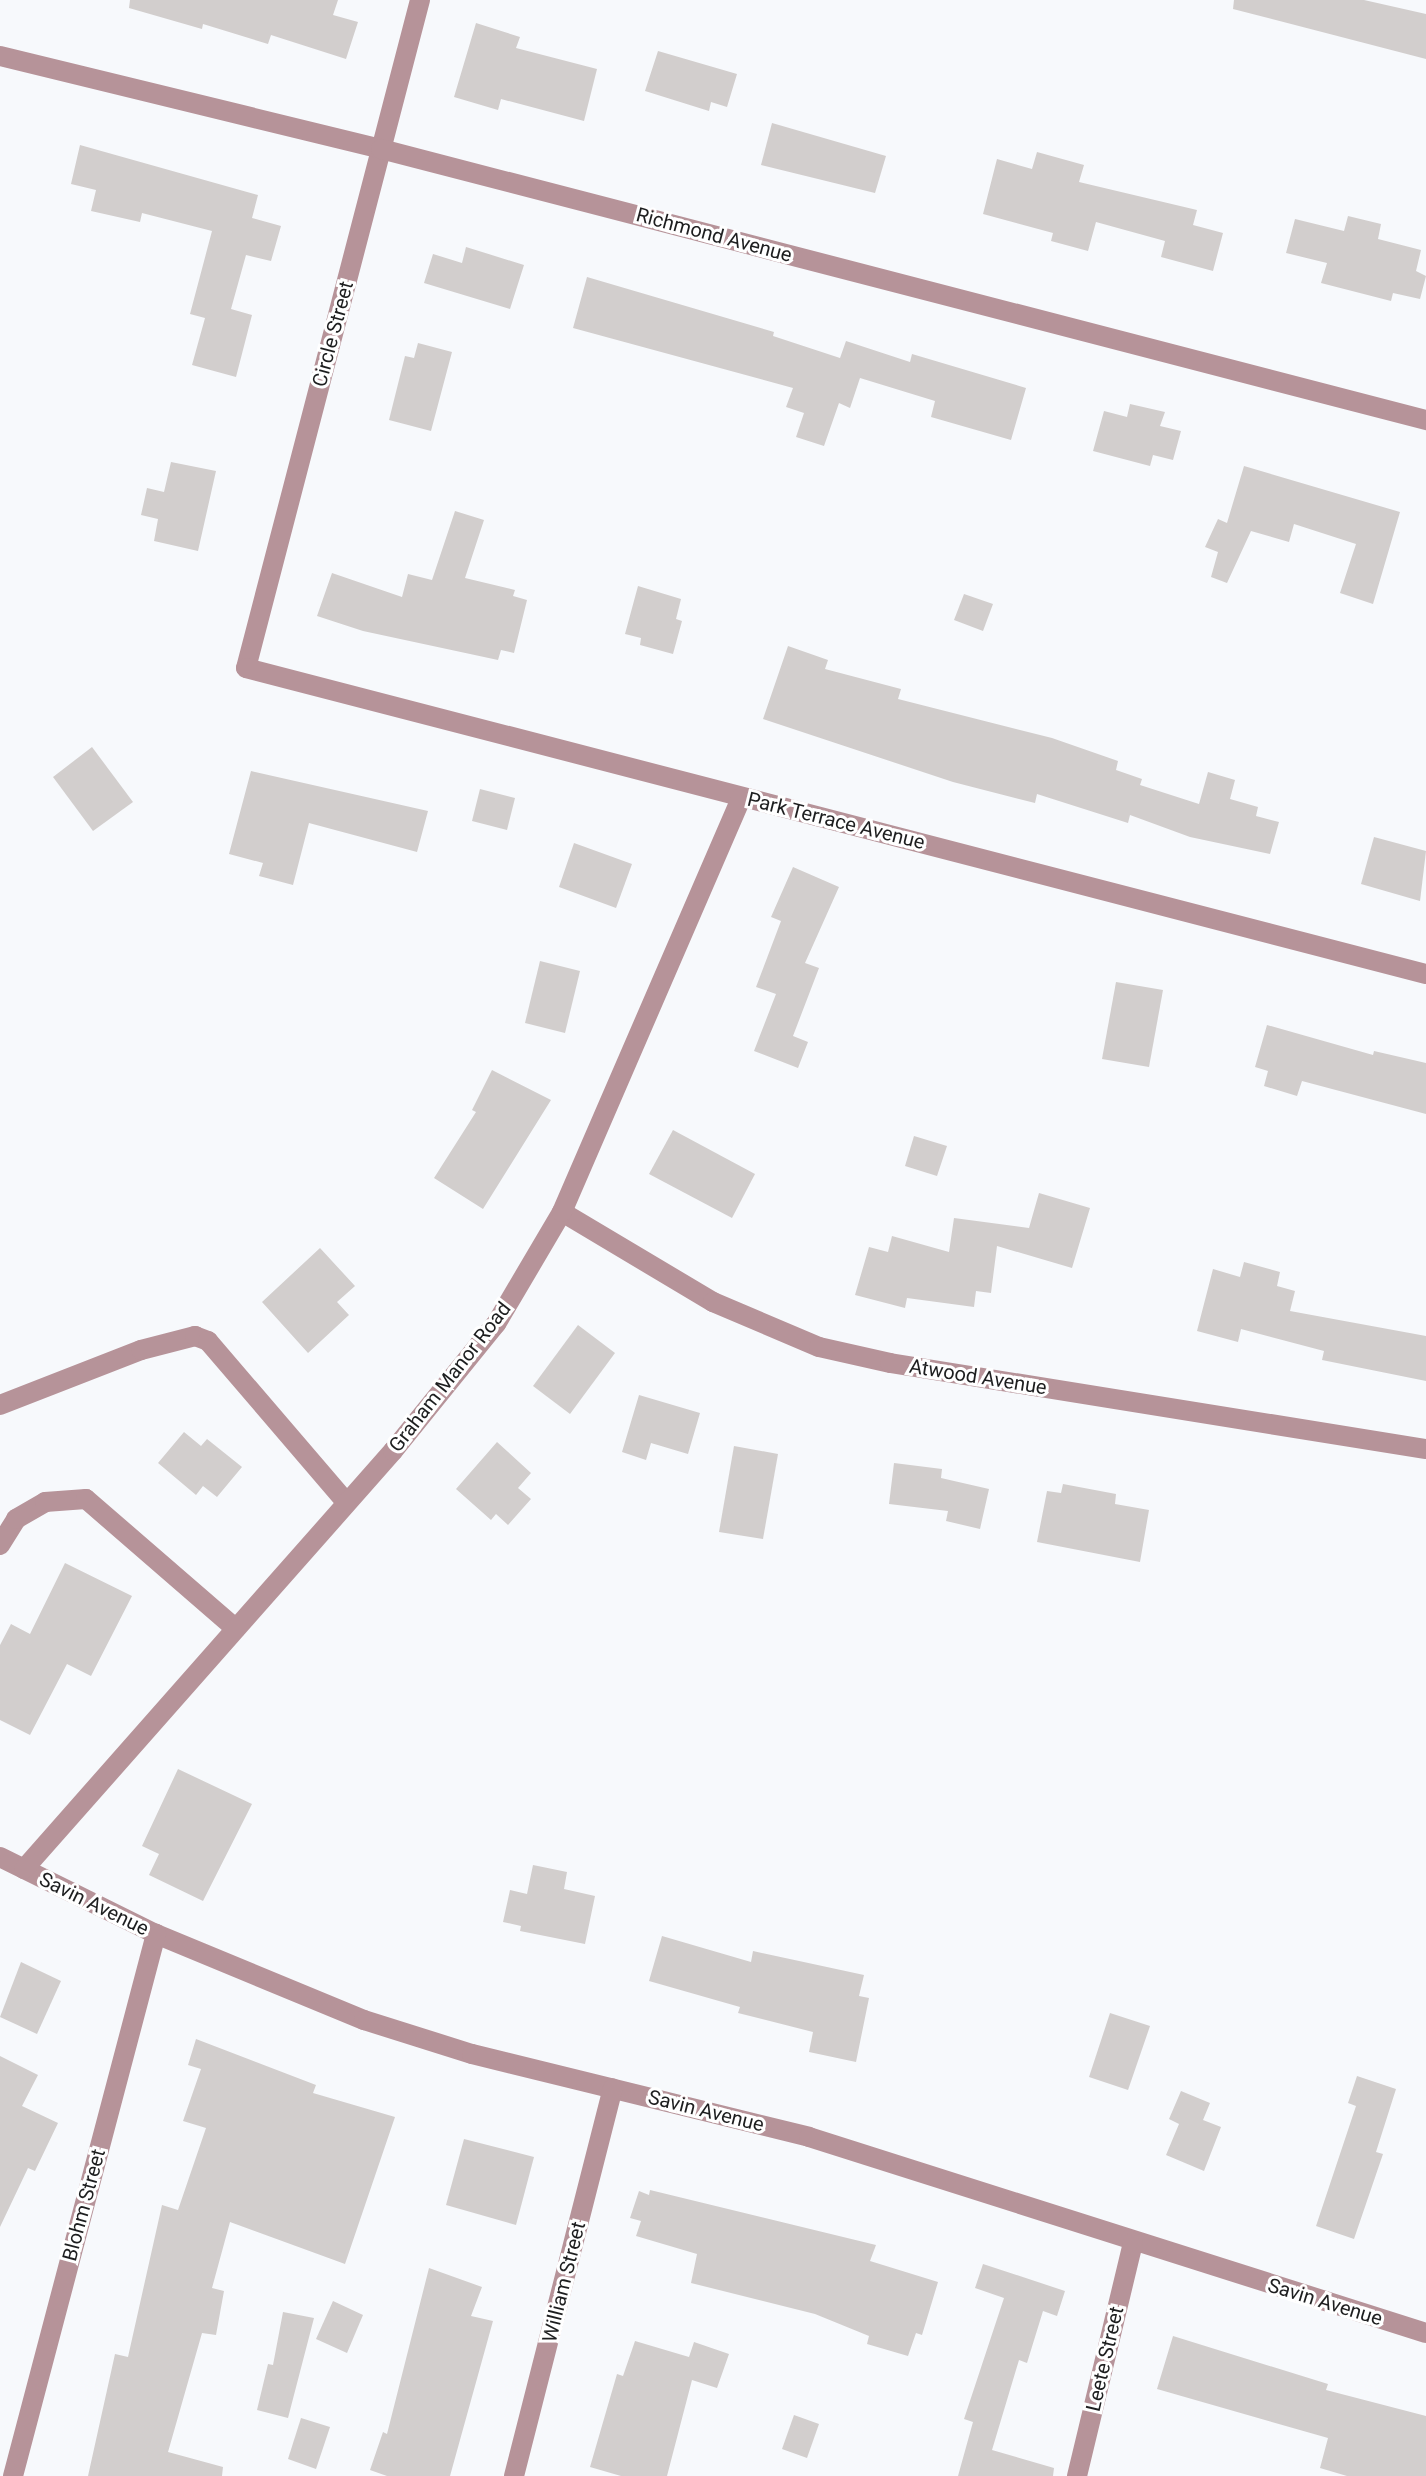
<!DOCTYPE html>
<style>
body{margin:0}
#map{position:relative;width:1426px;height:2476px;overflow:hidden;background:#f7f9fc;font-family:Roboto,sans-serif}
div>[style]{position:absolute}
.building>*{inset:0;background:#d2cecd}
.minor>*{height:20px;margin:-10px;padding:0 10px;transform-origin:10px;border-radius:10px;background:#b69399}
span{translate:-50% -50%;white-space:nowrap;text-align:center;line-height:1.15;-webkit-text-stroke:6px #fff;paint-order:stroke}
.street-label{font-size:20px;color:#1d1e1f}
</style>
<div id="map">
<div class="building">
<div style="clip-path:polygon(130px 0,338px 0,333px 15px,358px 22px,346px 59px,271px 35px,268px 44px,203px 24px,202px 29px,129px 8px)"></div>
<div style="clip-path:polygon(1234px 0,1364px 0,1426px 14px,1426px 59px,1233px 9px)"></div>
<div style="clip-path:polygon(476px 23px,520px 37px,516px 48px,597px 69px,584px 121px,501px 99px,498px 110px,454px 97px)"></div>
<div style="clip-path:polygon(658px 51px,737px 74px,727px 107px,711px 102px,709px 111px,645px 91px)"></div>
<div style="clip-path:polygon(772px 123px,886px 156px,875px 193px,761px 165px)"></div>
<div style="clip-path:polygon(80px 145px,258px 195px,252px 218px,281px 226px,271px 261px,246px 255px,231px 309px,252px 315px,236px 377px,192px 365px,205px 318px,190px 314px,212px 231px,142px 213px,140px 222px,91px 211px,96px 190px,71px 184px)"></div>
<div style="clip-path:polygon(1037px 152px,1084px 165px,1079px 182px,1197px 210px,1193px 225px,1223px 233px,1213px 271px,1161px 257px,1165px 241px,1096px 222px,1088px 251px,1051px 241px,1053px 233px,983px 214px,997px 159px,1032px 169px)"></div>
<div style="clip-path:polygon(1348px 216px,1381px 224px,1378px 239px,1421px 250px,1416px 271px,1426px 276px,1420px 299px,1393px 293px,1391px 301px,1321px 283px,1327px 263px,1286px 253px,1295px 219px,1344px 231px)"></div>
<div style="clip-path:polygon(466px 247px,524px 265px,510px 309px,424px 283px,433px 254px,462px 263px)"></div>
<div style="clip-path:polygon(587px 277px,774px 332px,773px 336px,840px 358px,846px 341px,910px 362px,912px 354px,1026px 388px,1011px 440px,931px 417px,935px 401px,860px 378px,850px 408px,839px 403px,824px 446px,796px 437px,804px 413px,786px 407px,793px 388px,573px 328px)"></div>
<div style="clip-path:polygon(418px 343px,452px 352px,431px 431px,389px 420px,405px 356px,414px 358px)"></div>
<div style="clip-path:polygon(1130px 404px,1165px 412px,1160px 426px,1181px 431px,1173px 460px,1153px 455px,1150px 466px,1093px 451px,1104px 411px,1127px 417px)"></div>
<div style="clip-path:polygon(171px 462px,216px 471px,198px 551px,154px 541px,158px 519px,141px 515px,147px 488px,164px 492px)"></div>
<div style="clip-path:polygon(1244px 466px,1400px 512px,1373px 604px,1340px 593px,1356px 544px,1294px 524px,1289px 542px,1251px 531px,1227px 583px,1211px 577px,1218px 552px,1205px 547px,1218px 519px,1227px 523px)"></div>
<div style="clip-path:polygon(455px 511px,484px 520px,465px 578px,515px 590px,513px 596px,527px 600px,514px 653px,501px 650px,498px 660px,363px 631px,317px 616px,332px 573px,402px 597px,408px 574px,432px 580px)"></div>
<div style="clip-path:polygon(638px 586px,681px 599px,676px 619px,682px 621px,673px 654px,640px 645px,641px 638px,625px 634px)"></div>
<div style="clip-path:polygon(964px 594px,993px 604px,983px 631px,954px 620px)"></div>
<div style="clip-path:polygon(788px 646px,828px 660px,825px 669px,901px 689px,898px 699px,1052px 738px,1118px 761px,1116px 770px,1142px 779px,1140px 785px,1199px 804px,1208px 772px,1235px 780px,1230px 799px,1258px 807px,1256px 816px,1279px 822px,1270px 854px,1190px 837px,1130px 815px,1128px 823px,1037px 794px,1035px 803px,953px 782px,763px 719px)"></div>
<div style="clip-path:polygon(92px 747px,133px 802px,93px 831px,53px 777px)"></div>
<div style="clip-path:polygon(251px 771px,428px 811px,417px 852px,309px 823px,293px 885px,259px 876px,263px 863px,229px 854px)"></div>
<div style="clip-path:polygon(480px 789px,515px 798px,507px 830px,472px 821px)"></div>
<div style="clip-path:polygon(1374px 837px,1426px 851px,1420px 901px,1361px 884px)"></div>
<div style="clip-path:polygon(574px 843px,632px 864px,616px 908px,559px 887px)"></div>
<div style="clip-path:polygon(793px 867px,839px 887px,805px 963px,819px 968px,793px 1036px,808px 1042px,798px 1068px,754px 1051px,776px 994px,756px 987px,781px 921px,771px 917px)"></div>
<div style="clip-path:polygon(540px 961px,580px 971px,565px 1033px,525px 1023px)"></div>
<div style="clip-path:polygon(1116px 982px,1163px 990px,1149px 1067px,1102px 1059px)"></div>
<div style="clip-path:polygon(1267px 1025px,1373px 1055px,1374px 1051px,1426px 1063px,1426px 1114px,1302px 1081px,1297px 1096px,1264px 1086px,1268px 1071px,1255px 1067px)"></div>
<div style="clip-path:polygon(492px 1070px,551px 1100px,483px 1209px,434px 1178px,476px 1112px,472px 1110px)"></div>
<div style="clip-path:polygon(673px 1130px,755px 1174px,732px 1218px,649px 1174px)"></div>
<div style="clip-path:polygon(914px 1136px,947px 1146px,937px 1176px,905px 1166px)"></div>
<div style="clip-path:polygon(1039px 1193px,1090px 1208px,1072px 1268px,997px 1246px,991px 1293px,976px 1291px,974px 1307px,907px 1298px,905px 1308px,855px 1295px,869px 1247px,888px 1252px,892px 1236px,949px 1252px,954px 1218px,1029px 1228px)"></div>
<div style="clip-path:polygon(320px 1248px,355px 1286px,337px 1302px,349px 1315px,308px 1353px,262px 1302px)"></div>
<div style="clip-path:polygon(1244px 1262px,1280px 1272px,1277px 1286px,1295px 1291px,1290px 1311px,1426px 1336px,1426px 1381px,1322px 1360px,1324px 1351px,1241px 1329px,1238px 1342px,1197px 1331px,1213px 1269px,1240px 1277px)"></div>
<div style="clip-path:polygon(578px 1325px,615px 1353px,570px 1414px,533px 1386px)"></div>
<div style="clip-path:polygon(639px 1395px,700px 1413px,688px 1454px,651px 1443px,646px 1460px,622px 1452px)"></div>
<div style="clip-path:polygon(184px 1432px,201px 1446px,207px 1439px,242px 1467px,217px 1497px,203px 1486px,196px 1495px,158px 1463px)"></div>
<div style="clip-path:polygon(497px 1442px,531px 1473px,518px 1488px,531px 1499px,508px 1525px,496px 1514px,491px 1520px,456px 1489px)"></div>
<div style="clip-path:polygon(734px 1446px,778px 1454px,763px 1539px,719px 1532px)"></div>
<div style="clip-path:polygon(894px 1463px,942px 1469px,941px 1478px,989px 1489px,980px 1529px,946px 1521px,948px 1511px,889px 1504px)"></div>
<div style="clip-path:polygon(1063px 1484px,1116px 1494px,1115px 1504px,1149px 1510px,1140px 1562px,1037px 1542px,1047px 1491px,1061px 1493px)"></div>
<div style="clip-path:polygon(65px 1563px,132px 1596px,91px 1676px,67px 1664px,30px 1735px,0 1720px,0 1645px,11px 1624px,30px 1634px)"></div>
<div style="clip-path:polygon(178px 1769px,252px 1804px,203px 1901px,149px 1875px,159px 1854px,142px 1846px)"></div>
<div style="clip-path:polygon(533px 1865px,567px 1872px,564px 1889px,595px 1896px,585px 1944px,520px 1931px,521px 1926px,503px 1922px,510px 1890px,527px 1894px)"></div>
<div style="clip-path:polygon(662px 1936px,751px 1962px,753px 1951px,864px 1975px,859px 1996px,869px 1998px,856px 2062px,809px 2052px,813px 2032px,738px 2013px,740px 2007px,649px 1981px)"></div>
<div style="clip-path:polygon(21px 1962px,61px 1981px,37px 2034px,0 2017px)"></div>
<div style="clip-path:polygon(1110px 2013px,1150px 2026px,1128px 2090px,1089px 2077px)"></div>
<div style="clip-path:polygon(196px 2039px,316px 2085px,313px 2093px,395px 2117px,345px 2264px,230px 2222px,212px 2288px,224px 2291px,216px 2335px,202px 2333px,168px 2452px,223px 2467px,222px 2476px,88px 2476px,115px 2354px,128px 2357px,162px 2205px,178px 2210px,206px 2128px,183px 2121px,201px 2069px,188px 2065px)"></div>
<div style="clip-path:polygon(0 2056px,38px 2075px,22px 2106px,58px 2123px,35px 2171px,28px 2168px,0 2227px)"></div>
<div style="clip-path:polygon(1357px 2076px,1396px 2089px,1376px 2152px,1383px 2154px,1354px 2239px,1316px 2226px,1356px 2106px,1348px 2103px)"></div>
<div style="clip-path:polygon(1181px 2091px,1210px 2103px,1203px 2120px,1221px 2127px,1204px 2171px,1166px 2155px,1179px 2124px,1169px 2119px)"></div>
<div style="clip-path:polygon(464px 2139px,534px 2157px,516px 2225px,446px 2205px)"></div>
<div style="clip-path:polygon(650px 2190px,876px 2245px,870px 2261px,938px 2282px,922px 2335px,916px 2333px,908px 2356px,867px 2344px,869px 2336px,815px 2314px,691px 2283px,697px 2254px,636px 2236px,641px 2221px,630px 2218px,639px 2191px,649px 2195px)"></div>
<div style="clip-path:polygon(983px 2264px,1065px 2291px,1057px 2316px,1043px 2311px,1027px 2363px,1019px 2360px,992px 2450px,1054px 2468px,1053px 2476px,958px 2476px,973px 2422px,964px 2419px,1004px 2298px,975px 2288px)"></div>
<div style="clip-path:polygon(429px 2268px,482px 2287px,471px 2316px,493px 2321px,450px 2476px,387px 2476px,370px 2470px,383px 2432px,387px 2434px)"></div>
<div style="clip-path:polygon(333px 2301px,363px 2315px,347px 2353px,316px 2339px)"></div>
<div style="clip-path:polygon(283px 2312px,314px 2318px,288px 2418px,257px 2410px,268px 2364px,273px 2365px)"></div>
<div style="clip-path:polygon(1173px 2336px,1328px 2384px,1326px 2390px,1426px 2416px,1426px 2476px,1347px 2476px,1320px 2468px,1328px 2438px,1157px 2389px)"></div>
<div style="clip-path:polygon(635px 2341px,689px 2357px,694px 2342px,729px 2354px,717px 2388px,692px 2380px,667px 2476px,621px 2476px,590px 2467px,617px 2374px,623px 2376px)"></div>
<div style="clip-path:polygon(794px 2415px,819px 2424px,807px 2458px,782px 2449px)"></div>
<div style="clip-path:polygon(301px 2418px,330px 2427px,316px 2469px,288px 2459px)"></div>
</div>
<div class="minor">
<div style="left:420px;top:0;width:690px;rotate:104.6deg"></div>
<div style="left:246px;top:668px;width:1219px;rotate:14.54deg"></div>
<div style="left:0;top:56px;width:392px;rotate:13.7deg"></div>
<div style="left:381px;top:149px;width:1080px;rotate:14.54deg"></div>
<div style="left:562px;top:1212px;width:176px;rotate:30.8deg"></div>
<div style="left:713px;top:1302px;width:115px;rotate:23deg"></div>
<div style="left:819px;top:1347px;width:73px;rotate:12.7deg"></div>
<div style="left:890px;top:1363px;width:543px;rotate:9.12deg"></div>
<div style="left:0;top:1405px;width:151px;rotate:-21.3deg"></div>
<div style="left:141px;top:1350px;width:56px;rotate:-14.5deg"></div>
<div style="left:195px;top:1336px;width:14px;rotate:21deg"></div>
<div style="left:208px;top:1341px;width:213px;rotate:49.4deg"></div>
<div style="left:0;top:1545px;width:31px;rotate:-58deg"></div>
<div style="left:16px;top:1519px;width:34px;rotate:-30deg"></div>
<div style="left:45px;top:1502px;width:41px;rotate:-4.2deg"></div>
<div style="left:86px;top:1499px;width:198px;rotate:40.9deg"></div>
<div style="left:0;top:1857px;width:174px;rotate:26.3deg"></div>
<div style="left:156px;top:1934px;width:225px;rotate:22.5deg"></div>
<div style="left:364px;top:2020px;width:113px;rotate:17.5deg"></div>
<div style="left:472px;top:2054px;width:347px;rotate:13.8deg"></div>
<div style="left:809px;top:2137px;width:647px;rotate:17.62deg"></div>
<div style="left:24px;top:1869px;width:558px;rotate:-48.56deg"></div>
<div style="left:393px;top:1451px;width:164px;rotate:-51deg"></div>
<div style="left:496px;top:1324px;width:130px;rotate:-59.5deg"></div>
<div style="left:562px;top:1212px;width:452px;rotate:-66.6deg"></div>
<div style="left:13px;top:2476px;width:561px;rotate:-75.22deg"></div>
<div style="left:514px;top:2476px;width:400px;rotate:-75.7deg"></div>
<div style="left:1077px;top:2476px;width:240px;rotate:-76.5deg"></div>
</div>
<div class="street-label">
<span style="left:714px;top:235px;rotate:15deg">Richmond Avenue</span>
<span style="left:333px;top:334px;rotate:-75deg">Circle Street</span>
<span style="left:836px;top:821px;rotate:14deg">Park Terrace Avenue</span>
<span style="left:450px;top:1377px;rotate:-52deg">Graham Manor Road</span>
<span style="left:978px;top:1377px;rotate:9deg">Atwood Avenue</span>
<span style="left:94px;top:1904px;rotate:26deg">Savin Avenue</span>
<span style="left:706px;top:2111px;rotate:14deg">Savin Avenue</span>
<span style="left:84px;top:2205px;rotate:-75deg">Blohm Street</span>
<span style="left:564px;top:2282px;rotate:-76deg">William Street</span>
<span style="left:1325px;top:2302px;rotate:17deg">Savin Avenue</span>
<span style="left:1105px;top:2359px;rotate:-77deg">Leete Street</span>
</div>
</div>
